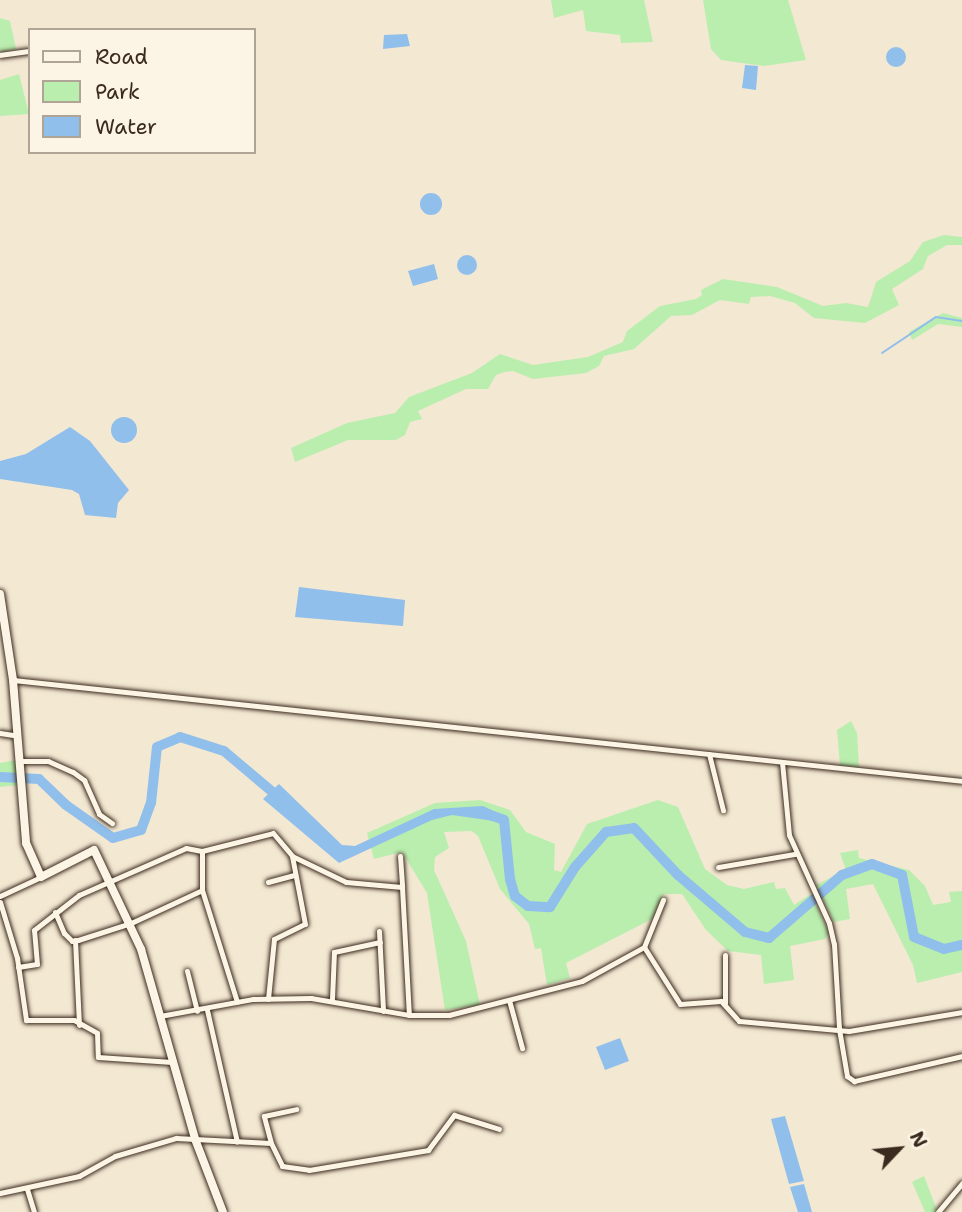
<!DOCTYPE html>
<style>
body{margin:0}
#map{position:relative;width:962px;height:1212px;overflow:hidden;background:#f3e8d2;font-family:"Shantell Sans",sans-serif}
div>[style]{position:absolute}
.green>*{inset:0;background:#baeeaf}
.water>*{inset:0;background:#90bfeb}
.round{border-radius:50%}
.stream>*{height:2px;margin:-1px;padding:0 1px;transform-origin:1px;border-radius:1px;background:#90bfeb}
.river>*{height:10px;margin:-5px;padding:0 5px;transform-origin:5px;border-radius:5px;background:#90bfeb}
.roads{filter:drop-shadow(0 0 2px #3b2a1e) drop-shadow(0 0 2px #3b2a1e)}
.street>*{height:5px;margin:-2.5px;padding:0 2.5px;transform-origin:2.5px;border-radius:2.5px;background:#fcf5e5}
.secondary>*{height:8px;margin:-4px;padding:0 4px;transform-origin:4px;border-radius:4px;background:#fcf5e5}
span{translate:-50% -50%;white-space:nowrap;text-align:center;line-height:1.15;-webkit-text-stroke:5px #fcf5e5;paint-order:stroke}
.legend{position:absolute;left:28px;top:28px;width:228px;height:126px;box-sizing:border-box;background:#fcf5e5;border:2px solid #afa495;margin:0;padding:9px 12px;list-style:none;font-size:21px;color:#3b2a1e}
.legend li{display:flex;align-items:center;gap:14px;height:35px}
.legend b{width:35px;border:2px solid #afa495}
.north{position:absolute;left:864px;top:1114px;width:70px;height:70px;-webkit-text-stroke:5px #fcf5e5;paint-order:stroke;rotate:64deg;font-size:19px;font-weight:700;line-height:28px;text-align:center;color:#3b2a1e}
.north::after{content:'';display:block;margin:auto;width:24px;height:32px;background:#3b2a1e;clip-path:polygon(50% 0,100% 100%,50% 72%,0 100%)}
</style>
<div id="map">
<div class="green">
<div style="clip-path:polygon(551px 0,644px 0,653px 42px,621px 43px,620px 35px,586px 31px,583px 10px,554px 18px)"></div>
<div style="clip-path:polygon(703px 0,788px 0,806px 60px,764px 66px,721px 60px,711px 49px)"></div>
<div style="clip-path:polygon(0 18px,10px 21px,16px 49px,0 52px)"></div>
<div style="clip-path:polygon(19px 74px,29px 114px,0 116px,0 80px)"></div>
<div style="clip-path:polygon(944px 235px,962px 237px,962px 245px,947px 245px,928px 256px,923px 269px,892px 289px,899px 305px,865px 323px,814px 318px,795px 303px,770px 296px,751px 297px,749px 304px,720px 300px,692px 315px,671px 316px,634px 349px,604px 356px,599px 366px,586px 373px,533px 379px,513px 371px,504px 372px,496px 375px,488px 389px,466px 389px,418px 411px,422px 419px,410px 422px,405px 435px,396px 440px,348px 440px,295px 462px,291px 448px,347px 423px,395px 413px,409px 397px,472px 373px,500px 354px,533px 365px,588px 357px,623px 342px,627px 331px,660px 306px,696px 299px,702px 295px,701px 290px,723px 279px,777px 287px,823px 306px,846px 303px,868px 307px,876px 282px,910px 261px,923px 242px)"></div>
<div style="clip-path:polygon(943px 313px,962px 318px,962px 327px,938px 324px,912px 340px,909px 332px)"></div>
<div style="clip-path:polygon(851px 721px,857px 733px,859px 768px,840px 765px,837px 730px)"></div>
<div style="clip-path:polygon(16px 760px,19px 785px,0 787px,0 763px)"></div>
<div style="clip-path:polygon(480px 800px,510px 810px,526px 832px,555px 844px,554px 870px,561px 872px,587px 824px,658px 800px,678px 807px,705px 869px,727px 885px,744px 889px,774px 882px,776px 889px,785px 888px,794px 905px,811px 894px,829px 933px,825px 939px,790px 946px,794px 980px,764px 984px,761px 955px,728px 951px,706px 930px,682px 894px,664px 894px,652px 919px,566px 963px,570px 978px,547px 985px,541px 948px,535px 949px,529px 924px,500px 889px,478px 836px,472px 831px,444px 832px,449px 848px,435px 857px,434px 870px,466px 941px,480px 1005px,445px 1010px,427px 893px,402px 852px,374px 859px,367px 833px,435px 803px)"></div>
<div style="clip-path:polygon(858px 850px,859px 858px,909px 870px,925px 886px,933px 905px,951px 902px,949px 892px,962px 891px,962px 972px,917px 983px,913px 965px,873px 884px,846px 889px,850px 919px,834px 922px,816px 885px,846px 870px,840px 853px)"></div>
<div style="clip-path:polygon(924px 1176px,937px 1210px,936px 1212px,925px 1212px,912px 1182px)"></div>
</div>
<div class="water">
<div style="clip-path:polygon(407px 34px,410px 46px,383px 49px,384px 35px)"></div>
<div class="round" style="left:886px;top:47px;width:20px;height:20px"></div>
<div style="clip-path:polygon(745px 65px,758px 66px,756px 90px,742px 88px)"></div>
<div class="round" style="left:420px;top:193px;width:22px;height:22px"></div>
<div class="round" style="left:457px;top:255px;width:20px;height:20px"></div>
<div style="clip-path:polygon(434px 264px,438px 279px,413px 286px,408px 271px)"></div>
<div class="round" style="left:111px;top:417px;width:26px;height:26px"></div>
<div style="clip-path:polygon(70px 427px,90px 441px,129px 490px,118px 503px,116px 518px,85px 515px,79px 494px,72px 490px,0 479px,0 461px,26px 454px)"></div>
<div style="clip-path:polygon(299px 587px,405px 600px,403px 626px,295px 617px)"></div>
<div style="clip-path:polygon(279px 784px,342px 845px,355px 846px,434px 809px,483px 806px,500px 814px,494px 821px,452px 815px,432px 820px,339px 863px,263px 799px)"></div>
<div style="clip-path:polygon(620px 1038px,629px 1061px,605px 1070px,596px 1047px)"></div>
<div style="clip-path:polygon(785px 1116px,804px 1181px,789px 1184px,771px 1119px)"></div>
<div style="clip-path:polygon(804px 1184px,812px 1212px,798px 1212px,790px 1187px)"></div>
</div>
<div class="stream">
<div style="left:882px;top:353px;width:65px;rotate:-33.7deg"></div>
<div style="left:936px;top:317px;width:26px;rotate:9deg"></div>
</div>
<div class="river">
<div style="left:0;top:777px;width:39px;rotate:3deg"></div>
<div style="left:39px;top:779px;width:37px;rotate:44deg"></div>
<div style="left:66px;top:805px;width:57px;rotate:35.1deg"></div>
<div style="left:113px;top:838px;width:29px;rotate:-16deg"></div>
<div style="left:141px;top:830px;width:29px;rotate:-70deg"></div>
<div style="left:151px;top:803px;width:56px;rotate:-83.9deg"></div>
<div style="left:157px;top:747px;width:25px;rotate:-23deg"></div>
<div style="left:180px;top:737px;width:46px;rotate:17.7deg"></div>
<div style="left:224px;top:751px;width:76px;rotate:40.2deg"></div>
<div style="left:484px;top:813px;width:21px;rotate:19deg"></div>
<div style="left:504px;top:820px;width:59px;rotate:84.2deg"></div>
<div style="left:510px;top:879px;width:18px;rotate:74deg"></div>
<div style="left:515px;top:896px;width:16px;rotate:38deg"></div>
<div style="left:528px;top:906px;width:22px;rotate:3deg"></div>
<div style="left:550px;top:907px;width:47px;rotate:-58deg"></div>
<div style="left:575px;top:867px;width:47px;rotate:-48.5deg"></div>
<div style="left:606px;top:832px;width:28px;rotate:-8deg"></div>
<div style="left:634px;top:828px;width:64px;rotate:46.9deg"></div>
<div style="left:678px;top:875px;width:88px;rotate:40.4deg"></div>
<div style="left:745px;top:932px;width:25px;rotate:14deg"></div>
<div style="left:769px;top:938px;width:96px;rotate:-40.8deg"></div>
<div style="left:842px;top:875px;width:32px;rotate:-20deg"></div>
<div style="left:872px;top:864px;width:32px;rotate:20deg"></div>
<div style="left:902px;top:875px;width:63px;rotate:79deg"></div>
<div style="left:914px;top:937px;width:32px;rotate:22deg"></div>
<div style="left:944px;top:949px;width:18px;rotate:-13deg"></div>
</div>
<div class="roads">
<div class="street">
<div style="left:0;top:55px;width:30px;rotate:-8deg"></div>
<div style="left:13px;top:680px;width:954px;rotate:6.07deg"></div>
<div style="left:0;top:733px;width:18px;rotate:9deg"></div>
<div style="left:709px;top:754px;width:58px;rotate:76deg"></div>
<div style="left:20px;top:761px;width:28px"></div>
<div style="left:48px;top:761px;width:27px;rotate:24deg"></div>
<div style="left:73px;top:772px;width:14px;rotate:36deg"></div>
<div style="left:84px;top:780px;width:37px;rotate:66deg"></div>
<div style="left:99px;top:814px;width:16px;rotate:35deg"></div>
<div style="left:782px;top:762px;width:73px;rotate:84.5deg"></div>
<div style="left:789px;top:835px;width:97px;rotate:65.6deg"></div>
<div style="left:829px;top:923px;width:22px;rotate:77deg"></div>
<div style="left:834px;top:944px;width:85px;rotate:86.6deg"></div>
<div style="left:839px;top:1029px;width:48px;rotate:80.3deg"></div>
<div style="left:847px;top:1076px;width:9px;rotate:36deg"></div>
<div style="left:854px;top:1081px;width:111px;rotate:-13deg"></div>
<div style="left:202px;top:851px;width:39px;rotate:90deg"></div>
<div style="left:202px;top:890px;width:117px;rotate:72.6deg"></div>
<div style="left:400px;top:856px;width:31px;rotate:86deg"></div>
<div style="left:718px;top:867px;width:78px;rotate:-9.6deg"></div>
<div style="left:268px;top:882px;width:28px;rotate:-15deg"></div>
<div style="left:0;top:896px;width:45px;rotate:-24.9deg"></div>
<div style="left:0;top:902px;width:59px;rotate:73.1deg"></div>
<div style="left:17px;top:958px;width:63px;rotate:81.7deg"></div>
<div style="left:26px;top:1020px;width:48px"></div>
<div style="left:74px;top:1020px;width:26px;rotate:29deg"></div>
<div style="left:97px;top:1033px;width:24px;rotate:88deg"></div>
<div style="left:98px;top:1057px;width:74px;rotate:3.9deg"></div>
<div style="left:55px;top:912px;width:23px;rotate:67deg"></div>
<div style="left:64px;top:933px;width:11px;rotate:45deg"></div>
<div style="left:72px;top:941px;width:6px;rotate:-9deg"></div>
<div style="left:78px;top:940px;width:56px;rotate:-17.8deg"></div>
<div style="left:131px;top:923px;width:78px;rotate:-24.9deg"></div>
<div style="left:379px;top:931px;width:80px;rotate:87.1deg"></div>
<div style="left:75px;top:940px;width:85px;rotate:87.3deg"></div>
<div style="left:644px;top:947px;width:51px;rotate:-68deg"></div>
<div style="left:725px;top:955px;width:48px;rotate:90deg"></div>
<div style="left:18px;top:967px;width:19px;rotate:-9deg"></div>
<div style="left:37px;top:964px;width:34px;rotate:-95deg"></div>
<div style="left:34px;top:930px;width:57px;rotate:-37.9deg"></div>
<div style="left:79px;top:895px;width:117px;rotate:-23.7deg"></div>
<div style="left:186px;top:848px;width:16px;rotate:11deg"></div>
<div style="left:202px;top:851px;width:73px;rotate:-14.2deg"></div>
<div style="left:273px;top:833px;width:30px;rotate:50deg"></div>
<div style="left:292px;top:856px;width:60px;rotate:25.7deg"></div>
<div style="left:346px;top:882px;width:56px;rotate:5.1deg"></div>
<div style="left:402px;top:887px;width:128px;rotate:86.9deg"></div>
<div style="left:187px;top:971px;width:41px;rotate:76deg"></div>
<div style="left:268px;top:999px;width:60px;rotate:-84.3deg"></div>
<div style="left:274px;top:939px;width:34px;rotate:-26deg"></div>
<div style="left:305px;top:924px;width:69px;rotate:-100.8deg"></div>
<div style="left:332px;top:999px;width:47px;rotate:-87.6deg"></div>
<div style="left:334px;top:952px;width:47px;rotate:-12.3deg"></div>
<div style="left:509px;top:1000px;width:50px;rotate:74.8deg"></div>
<div style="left:207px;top:1010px;width:135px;rotate:77.2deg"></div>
<div style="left:160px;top:1016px;width:95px;rotate:-10.4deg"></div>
<div style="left:253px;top:999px;width:58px;rotate:-1deg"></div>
<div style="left:311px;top:998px;width:99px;rotate:9.8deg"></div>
<div style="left:409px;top:1015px;width:40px"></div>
<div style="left:449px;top:1015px;width:137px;rotate:-14.3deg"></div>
<div style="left:582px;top:981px;width:71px;rotate:-28.7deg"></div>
<div style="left:644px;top:947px;width:67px;rotate:57.7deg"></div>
<div style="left:680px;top:1004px;width:41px;rotate:-4.2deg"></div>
<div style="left:721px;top:1001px;width:27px;rotate:48deg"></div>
<div style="left:739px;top:1021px;width:110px;rotate:5.2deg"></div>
<div style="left:849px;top:1031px;width:115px;rotate:-9.5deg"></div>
<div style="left:271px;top:1143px;width:28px;rotate:-105deg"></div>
<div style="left:264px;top:1116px;width:33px;rotate:-12deg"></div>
<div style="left:27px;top:1189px;width:24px;rotate:73deg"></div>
<div style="left:0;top:1193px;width:81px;rotate:-12.1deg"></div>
<div style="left:79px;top:1176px;width:41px;rotate:-29.1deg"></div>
<div style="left:115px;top:1156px;width:64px;rotate:-16.4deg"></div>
<div style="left:176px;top:1138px;width:95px;rotate:3deg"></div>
<div style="left:271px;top:1143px;width:25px;rotate:64deg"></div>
<div style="left:282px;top:1166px;width:27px;rotate:8deg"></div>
<div style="left:309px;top:1170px;width:121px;rotate:-9.5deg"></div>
<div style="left:428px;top:1150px;width:44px;rotate:-53.4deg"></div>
<div style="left:454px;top:1115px;width:47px;rotate:17.3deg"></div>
<div style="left:938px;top:1212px;width:38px;rotate:-50deg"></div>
</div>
<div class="secondary">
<div style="left:0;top:594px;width:87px;rotate:81.4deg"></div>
<div style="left:13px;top:680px;width:164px;rotate:85.4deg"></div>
<div style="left:26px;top:843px;width:37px;rotate:66deg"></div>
<div style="left:41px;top:877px;width:59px;rotate:-27deg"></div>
<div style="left:94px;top:850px;width:110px;rotate:64.6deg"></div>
<div style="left:141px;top:949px;width:198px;rotate:74.1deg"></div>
<div style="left:195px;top:1139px;width:78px;rotate:69deg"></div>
</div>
</div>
<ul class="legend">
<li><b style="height:9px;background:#fcf5e5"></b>Road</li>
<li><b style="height:19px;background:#baeeaf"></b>Park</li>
<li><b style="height:19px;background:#90bfeb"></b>Water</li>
</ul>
<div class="north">N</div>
</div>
